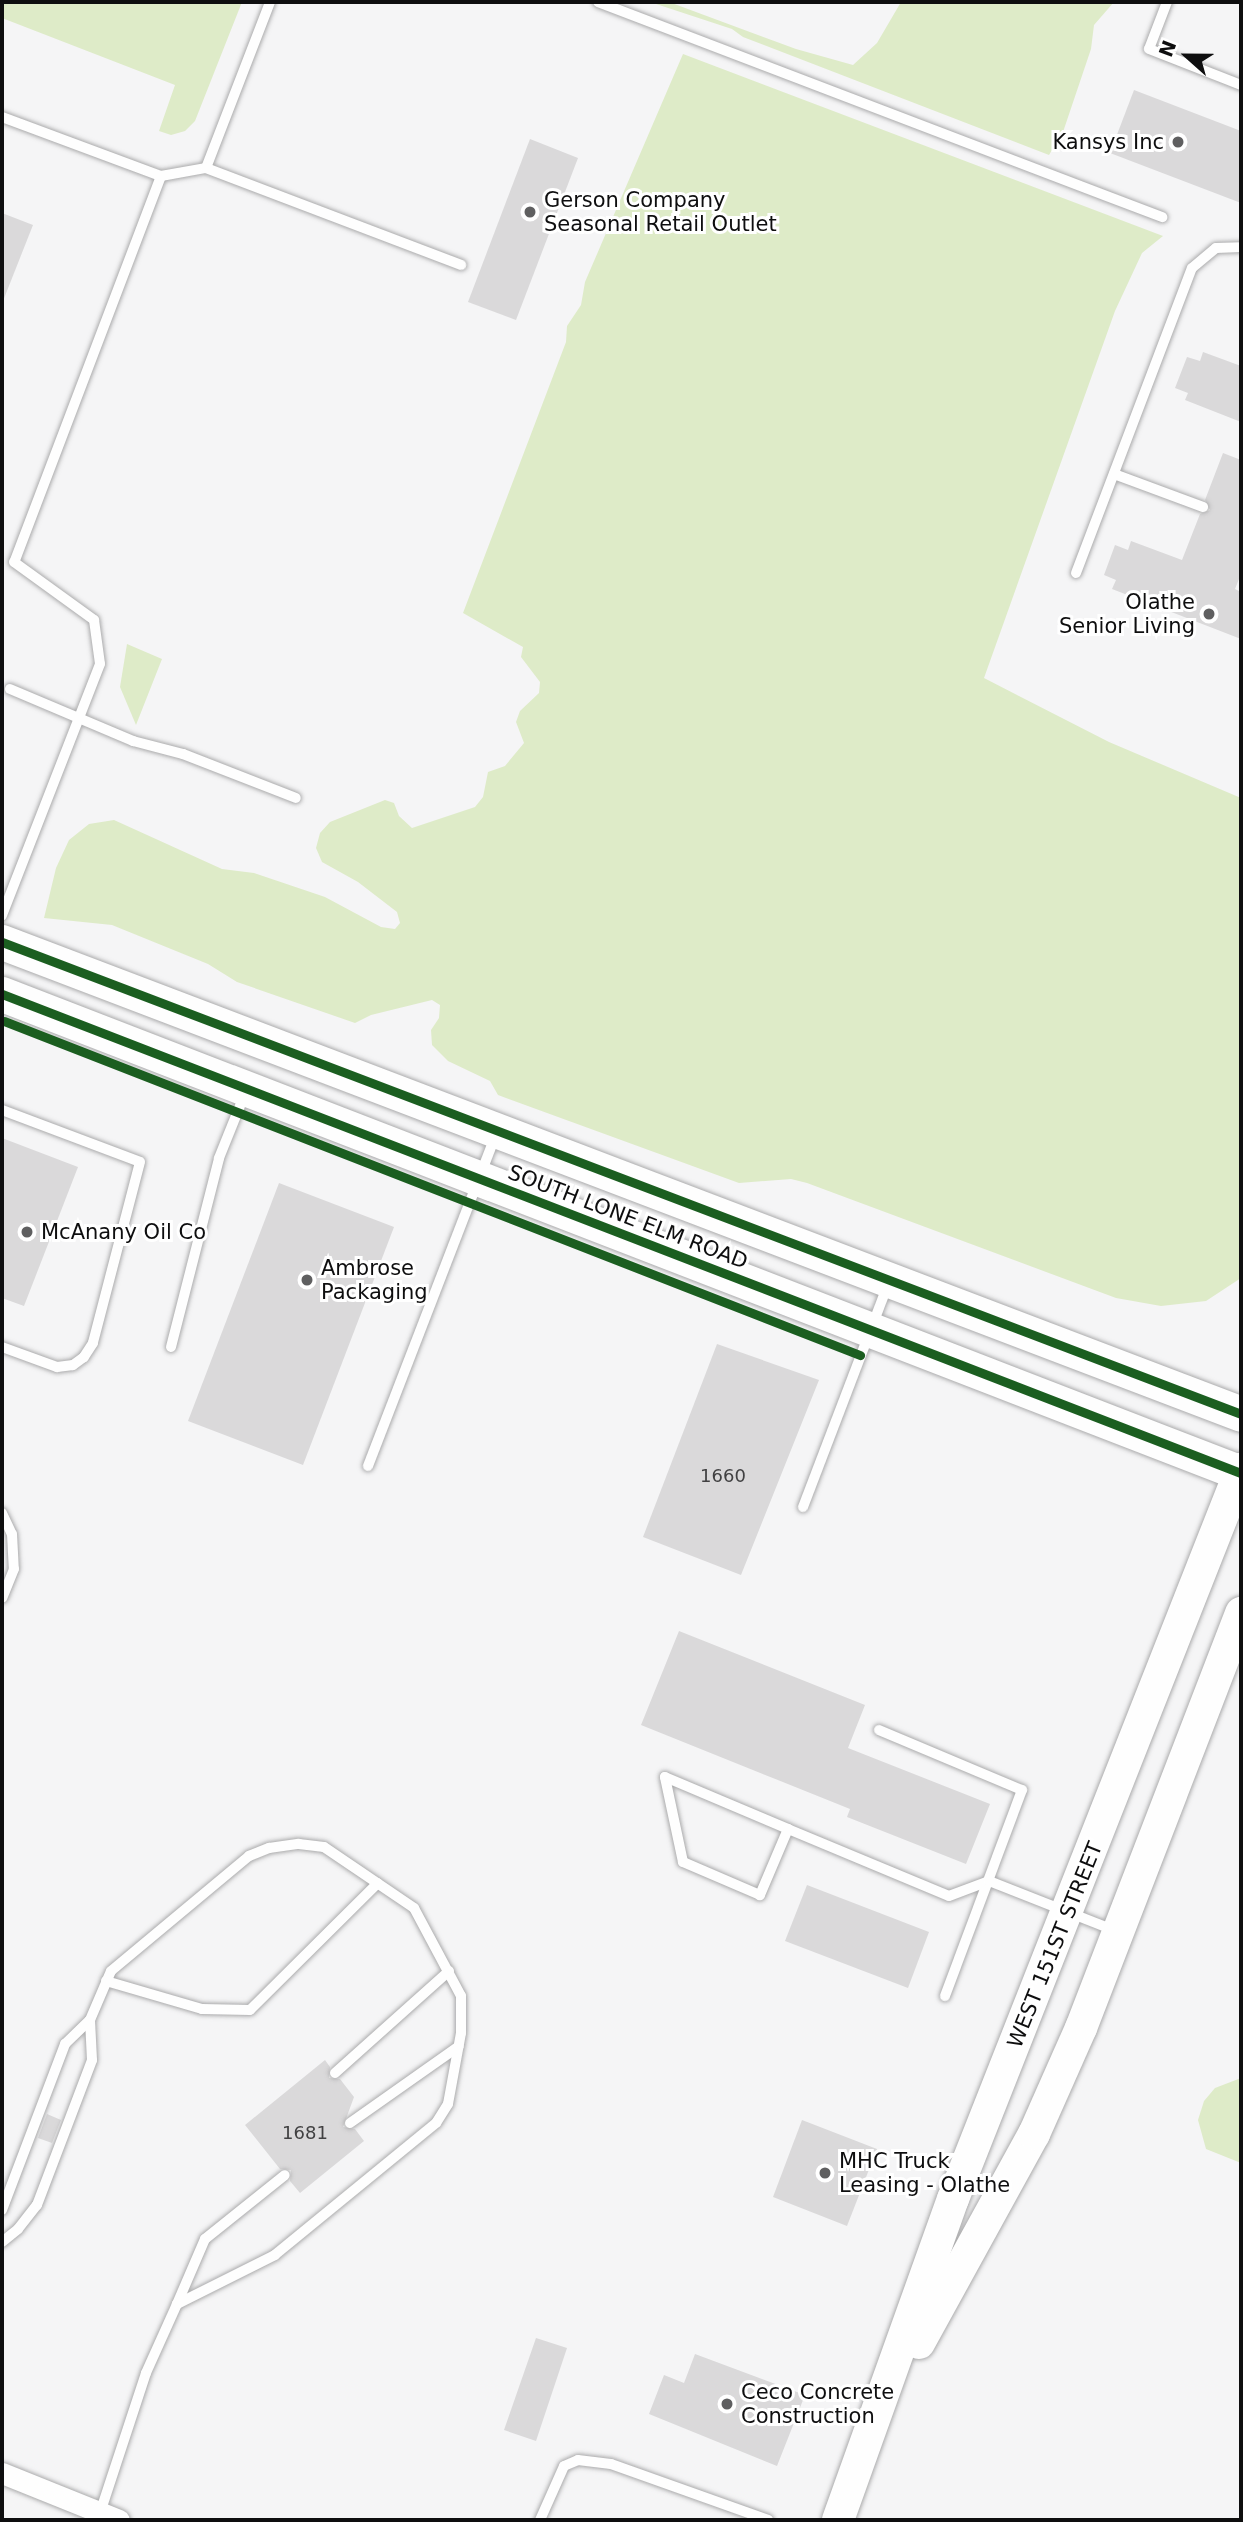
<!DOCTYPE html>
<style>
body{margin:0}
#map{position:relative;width:1243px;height:2522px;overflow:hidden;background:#f5f5f6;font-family:"DejaVu Sans",sans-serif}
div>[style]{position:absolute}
.green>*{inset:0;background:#deebc8}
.building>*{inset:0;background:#dad9da}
.roads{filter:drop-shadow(0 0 2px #ababac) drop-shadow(0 0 2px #ababac)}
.lane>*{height:10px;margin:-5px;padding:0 5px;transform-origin:5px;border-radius:5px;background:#fefefe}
.street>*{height:21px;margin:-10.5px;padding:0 10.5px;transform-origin:10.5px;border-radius:10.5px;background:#fefefe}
.secondary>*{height:32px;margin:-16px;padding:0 16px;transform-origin:16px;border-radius:16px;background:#fefefe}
.primary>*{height:35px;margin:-17.5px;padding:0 17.5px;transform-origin:17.5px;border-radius:17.5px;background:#fefefe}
.cycleway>*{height:9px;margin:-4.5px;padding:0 4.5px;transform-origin:4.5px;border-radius:4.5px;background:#1b5e20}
.dots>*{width:19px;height:19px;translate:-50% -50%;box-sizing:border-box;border:4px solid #fff;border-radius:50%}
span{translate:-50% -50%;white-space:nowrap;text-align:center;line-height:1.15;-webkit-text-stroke:6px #fff;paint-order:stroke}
.number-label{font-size:18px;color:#414142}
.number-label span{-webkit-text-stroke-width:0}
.poi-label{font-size:21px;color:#0e0e0f}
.right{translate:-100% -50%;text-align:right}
.left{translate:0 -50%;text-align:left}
.street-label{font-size:21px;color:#0e0e0f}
.frame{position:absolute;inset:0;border:4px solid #0e0e0f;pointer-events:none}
.north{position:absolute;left:1152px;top:21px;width:70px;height:70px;-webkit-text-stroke:5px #fff;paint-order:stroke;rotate:291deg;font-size:19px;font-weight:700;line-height:28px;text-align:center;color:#0e0e0f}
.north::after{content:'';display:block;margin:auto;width:24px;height:32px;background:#0e0e0f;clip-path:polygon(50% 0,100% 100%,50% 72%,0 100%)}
</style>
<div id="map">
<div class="green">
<div style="clip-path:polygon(2px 2px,242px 2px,195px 121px,185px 131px,171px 135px,159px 131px,175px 85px,2px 18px)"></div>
<div style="clip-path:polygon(650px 2px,669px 2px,796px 49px,853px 65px,877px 43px,901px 2px,1114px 2px,1094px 25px,1091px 49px,1063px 132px,1049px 155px,743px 37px,732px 29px)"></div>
<div style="clip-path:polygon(683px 54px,1163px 236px,1142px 253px,1115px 311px,984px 678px,1109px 742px,1241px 798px,1241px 1278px,1206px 1301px,1161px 1306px,1116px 1298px,807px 1183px,791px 1179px,739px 1183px,498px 1095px,490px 1081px,448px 1061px,432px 1045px,431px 1030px,439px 1018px,440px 1005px,432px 1000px,371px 1015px,355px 1023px,237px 982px,208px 964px,112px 925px,44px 918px,56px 868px,69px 840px,89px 824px,114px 820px,222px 869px,254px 873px,325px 897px,381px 927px,395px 929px,400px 923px,397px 912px,358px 882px,322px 862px,316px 848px,320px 833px,330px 822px,385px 800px,394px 803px,399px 816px,412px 828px,475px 807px,483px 797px,488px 772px,505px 766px,524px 743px,516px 722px,520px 711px,539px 693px,540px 682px,521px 657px,523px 647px,463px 613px,566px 342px,567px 326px,581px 305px,585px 282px)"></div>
<div style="clip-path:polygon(127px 644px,162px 659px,136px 725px,120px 687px)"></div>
<div style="clip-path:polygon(1241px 2078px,1241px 2163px,1206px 2149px,1198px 2120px,1204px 2101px,1215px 2088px)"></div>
</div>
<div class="building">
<div style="clip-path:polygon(1134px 90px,1241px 131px,1241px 203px,1110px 153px)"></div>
<div style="clip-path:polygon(530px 139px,578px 158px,516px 320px,468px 302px)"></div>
<div style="clip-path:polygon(2px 213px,33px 225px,3px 301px,2px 300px)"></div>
<div style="clip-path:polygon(1203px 352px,1241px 366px,1241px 422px,1185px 400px,1188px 393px,1175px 388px,1187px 357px,1200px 361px)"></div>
<div style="clip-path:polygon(1223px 453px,1241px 460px,1241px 574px,1235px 589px,1241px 592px,1241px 639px,1112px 589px,1116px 580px,1104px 575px,1115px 545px,1128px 550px,1131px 541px,1182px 560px,1200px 514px,1210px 510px,1205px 500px)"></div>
<div style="clip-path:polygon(2px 1138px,78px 1167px,24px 1306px,2px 1298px)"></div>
<div style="clip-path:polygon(279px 1183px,394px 1227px,303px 1465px,188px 1421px)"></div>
<div style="clip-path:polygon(717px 1344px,819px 1380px,741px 1575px,643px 1537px)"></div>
<div style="clip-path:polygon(679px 1631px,865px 1705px,848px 1748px,990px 1804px,966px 1864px,847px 1817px,850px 1809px,641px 1725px)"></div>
<div style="clip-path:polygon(807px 1885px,929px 1932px,908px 1988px,785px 1941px)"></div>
<div style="clip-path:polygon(325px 2060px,330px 2067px,329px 2078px,340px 2079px,354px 2097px,343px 2127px,355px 2129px,364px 2141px,300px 2193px,290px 2181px,291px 2170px,280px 2169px,245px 2125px)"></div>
<div style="clip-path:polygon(47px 2114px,61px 2120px,52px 2143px,38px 2138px)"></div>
<div style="clip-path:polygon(802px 2120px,877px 2149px,847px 2226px,773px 2197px)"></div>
<div style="clip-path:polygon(536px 2338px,567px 2348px,536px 2441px,504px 2430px)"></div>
<div style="clip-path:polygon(695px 2354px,805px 2395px,777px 2466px,649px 2414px,664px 2375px,684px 2383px)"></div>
</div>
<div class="roads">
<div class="lane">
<div style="left:598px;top:2px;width:604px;rotate:20.87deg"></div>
<div style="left:1167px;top:2px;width:50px;rotate:111deg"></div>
<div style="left:1149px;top:49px;width:99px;rotate:21.4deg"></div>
<div style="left:2px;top:117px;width:170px;rotate:20.4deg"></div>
<div style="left:161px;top:176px;width:413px;rotate:110.8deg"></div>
<div style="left:14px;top:562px;width:99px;rotate:35.9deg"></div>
<div style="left:94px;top:620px;width:44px;rotate:82.2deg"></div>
<div style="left:100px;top:664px;width:270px;rotate:111.3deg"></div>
<div style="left:206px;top:168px;width:178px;rotate:-68.9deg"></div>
<div style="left:161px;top:176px;width:46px;rotate:-10.1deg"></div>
<div style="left:206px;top:168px;width:273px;rotate:20.8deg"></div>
<div style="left:1114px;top:474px;width:95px;rotate:20.3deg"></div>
<div style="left:1076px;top:573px;width:326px;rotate:-69.2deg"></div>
<div style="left:1192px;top:268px;width:31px;rotate:-40deg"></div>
<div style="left:1216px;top:248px;width:25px;rotate:-2deg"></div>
<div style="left:10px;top:689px;width:134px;rotate:22.9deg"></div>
<div style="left:133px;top:741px;width:52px;rotate:14.6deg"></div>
<div style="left:183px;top:754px;width:121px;rotate:21.3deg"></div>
<div style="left:2px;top:1110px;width:147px;rotate:20.6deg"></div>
<div style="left:140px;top:1162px;width:187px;rotate:104.6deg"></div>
<div style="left:93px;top:1343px;width:17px;rotate:123deg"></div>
<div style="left:84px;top:1357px;width:14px;rotate:144deg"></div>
<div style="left:73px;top:1365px;width:16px;rotate:173deg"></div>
<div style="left:57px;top:1367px;width:59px;rotate:-160deg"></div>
<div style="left:171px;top:1347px;width:195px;rotate:-75.7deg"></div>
<div style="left:219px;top:1158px;width:72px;rotate:-68.1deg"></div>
<div style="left:368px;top:1466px;width:355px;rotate:-68.9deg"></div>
<div style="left:803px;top:1507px;width:239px;rotate:-69.1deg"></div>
<div style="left:2px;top:1513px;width:23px;rotate:65deg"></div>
<div style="left:12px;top:1534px;width:35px;rotate:87deg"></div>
<div style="left:14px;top:1569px;width:31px;rotate:112deg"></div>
<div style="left:879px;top:1730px;width:155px;rotate:22.8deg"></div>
<div style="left:1022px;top:1790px;width:220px;rotate:110.5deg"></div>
<div style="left:788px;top:1829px;width:72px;rotate:113deg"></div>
<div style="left:760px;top:1895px;width:84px;rotate:-156.8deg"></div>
<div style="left:683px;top:1862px;width:87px;rotate:-102deg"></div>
<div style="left:665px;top:1777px;width:134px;rotate:22.9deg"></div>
<div style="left:788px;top:1829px;width:174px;rotate:22.6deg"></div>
<div style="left:949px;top:1896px;width:43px;rotate:-20.6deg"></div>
<div style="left:989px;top:1881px;width:136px;rotate:21.5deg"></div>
<div style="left:106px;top:1981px;width:100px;rotate:16.3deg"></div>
<div style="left:202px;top:2009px;width:48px;rotate:1.2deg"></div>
<div style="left:250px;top:2010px;width:180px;rotate:-44.8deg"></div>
<div style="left:335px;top:2073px;width:153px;rotate:-41.8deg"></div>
<div style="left:350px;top:2123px;width:133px;rotate:-35.2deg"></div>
<div style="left:2px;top:2210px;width:178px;rotate:-69.2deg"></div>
<div style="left:65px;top:2044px;width:35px;rotate:-44deg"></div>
<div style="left:2px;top:2242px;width:21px;rotate:-39deg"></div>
<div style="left:18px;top:2229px;width:31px;rotate:-52deg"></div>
<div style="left:37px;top:2205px;width:155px;rotate:-69.2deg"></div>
<div style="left:92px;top:2060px;width:40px;rotate:-92.9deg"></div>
<div style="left:90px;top:2020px;width:53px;rotate:-66.8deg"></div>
<div style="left:111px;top:1971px;width:180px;rotate:-39.8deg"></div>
<div style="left:249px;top:1856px;width:22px;rotate:-22deg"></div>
<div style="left:269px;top:1848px;width:30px;rotate:-8deg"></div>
<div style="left:299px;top:1844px;width:25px;rotate:7deg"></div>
<div style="left:324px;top:1847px;width:109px;rotate:34.1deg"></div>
<div style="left:414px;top:1908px;width:100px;rotate:61.9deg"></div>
<div style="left:461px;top:1996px;width:37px;rotate:90deg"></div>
<div style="left:461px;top:2033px;width:72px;rotate:100.4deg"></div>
<div style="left:448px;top:2104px;width:22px;rotate:122deg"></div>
<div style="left:436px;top:2123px;width:208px;rotate:140.7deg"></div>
<div style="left:275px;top:2255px;width:110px;rotate:153.4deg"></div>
<div style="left:177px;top:2304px;width:76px;rotate:114.2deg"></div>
<div style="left:146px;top:2373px;width:147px;rotate:108.2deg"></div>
<div style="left:177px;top:2304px;width:71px;rotate:-66.7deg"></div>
<div style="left:205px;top:2239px;width:102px;rotate:-38.7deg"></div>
<div style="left:540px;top:2520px;width:59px;rotate:-66deg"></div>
<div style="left:564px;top:2466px;width:15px;rotate:-23deg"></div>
<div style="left:578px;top:2460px;width:33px;rotate:7deg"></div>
<div style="left:611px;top:2464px;width:167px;rotate:19.6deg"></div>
</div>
<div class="street">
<div style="left:2px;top:2473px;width:126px;rotate:21.9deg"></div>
</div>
<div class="secondary">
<div style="left:919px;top:2343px;width:239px;rotate:-61.2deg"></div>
<div style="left:1034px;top:2134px;width:116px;rotate:-66.1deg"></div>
<div style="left:1081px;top:2028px;width:445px;rotate:-68.9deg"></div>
<div style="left:838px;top:2520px;width:341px;rotate:-70.3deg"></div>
<div style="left:953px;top:2199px;width:785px;rotate:-68.47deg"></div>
</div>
<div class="primary">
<div style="left:2px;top:942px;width:1326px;rotate:20.85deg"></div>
<div style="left:2px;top:994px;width:1328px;rotate:21.14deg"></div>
</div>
</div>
<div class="cycleway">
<div style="left:2px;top:942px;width:1326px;rotate:20.85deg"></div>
<div style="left:2px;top:994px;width:1328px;rotate:21.14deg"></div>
<div style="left:4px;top:1021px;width:919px;rotate:21.32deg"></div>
</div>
<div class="dots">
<div style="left:1178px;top:142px;background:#5f5f60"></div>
<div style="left:530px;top:212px;background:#5f5f60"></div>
<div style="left:1209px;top:614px;background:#5f5f60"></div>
<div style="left:27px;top:1232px;background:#5f5f60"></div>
<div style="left:307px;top:1280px;background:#5f5f60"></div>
<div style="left:825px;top:2173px;background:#5f5f60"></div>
<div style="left:727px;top:2404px;background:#5f5f60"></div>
</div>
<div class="number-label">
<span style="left:723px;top:1476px">1660</span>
<span style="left:305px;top:2133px">1681</span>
</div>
<div class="poi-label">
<span class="right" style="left:1164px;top:142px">Kansys Inc</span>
<span class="left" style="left:544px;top:212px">Gerson Company<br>Seasonal Retail Outlet</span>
<span class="right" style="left:1195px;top:614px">Olathe<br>Senior Living</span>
<span class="left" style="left:41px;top:1232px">McAnany Oil Co</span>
<span class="left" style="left:321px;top:1280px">Ambrose<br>Packaging</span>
<span class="left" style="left:839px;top:2173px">MHC Truck<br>Leasing - Olathe</span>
<span class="left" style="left:741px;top:2404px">Ceco Concrete<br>Construction</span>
</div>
<div class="street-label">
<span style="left:628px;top:1217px;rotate:21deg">SOUTH LONE ELM ROAD</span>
<span style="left:1055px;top:1945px;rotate:-68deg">WEST 151ST STREET</span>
</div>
<div class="frame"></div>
<div class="north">N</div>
</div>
